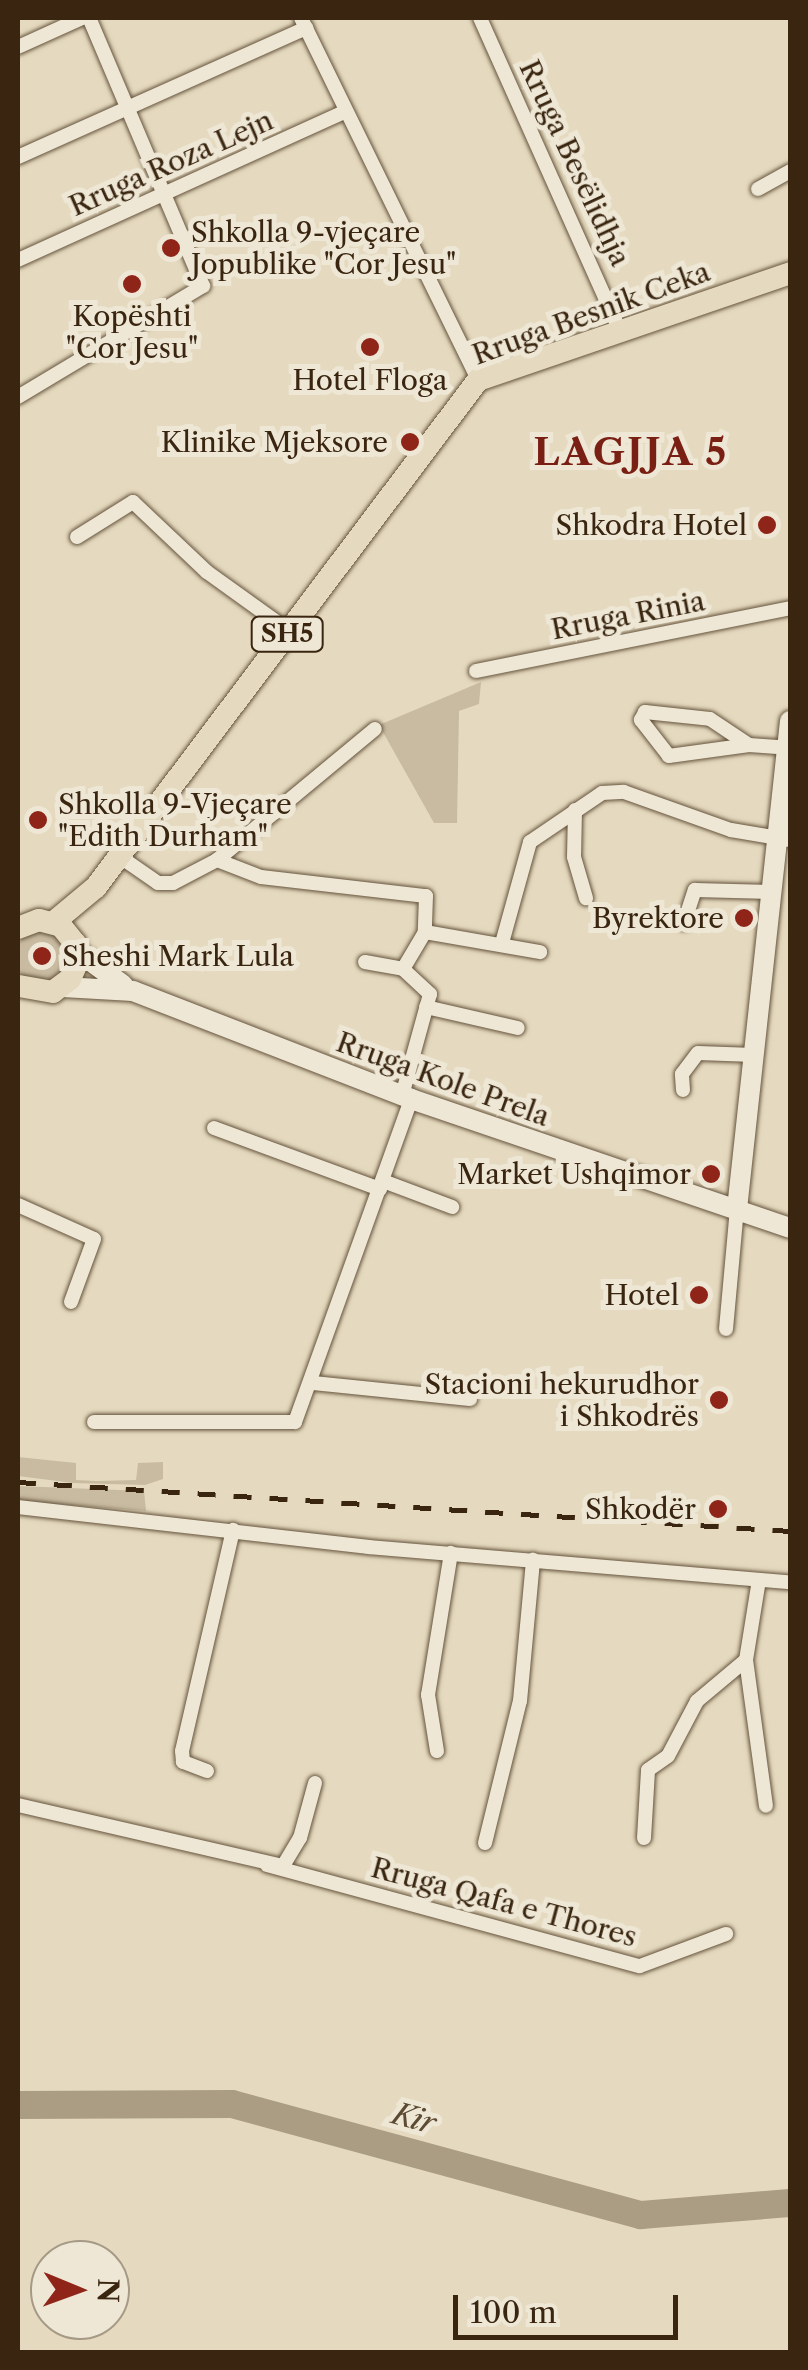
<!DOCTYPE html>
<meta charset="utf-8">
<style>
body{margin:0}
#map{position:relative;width:808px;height:2370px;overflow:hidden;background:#e5dabf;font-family:"Libre Caslon Text",serif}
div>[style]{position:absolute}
.green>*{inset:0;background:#c8bba1}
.round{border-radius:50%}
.river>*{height:28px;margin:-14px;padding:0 14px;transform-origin:14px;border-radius:14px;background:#ab9d84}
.roads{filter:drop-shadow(0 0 2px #65533c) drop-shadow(0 0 2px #65533c)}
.street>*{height:14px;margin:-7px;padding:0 7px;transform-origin:7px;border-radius:7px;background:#eee7d5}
.secondary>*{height:20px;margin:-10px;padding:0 10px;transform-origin:10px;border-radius:10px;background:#eee7d5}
.primary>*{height:22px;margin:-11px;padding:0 11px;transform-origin:11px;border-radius:11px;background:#e5dabf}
.rail>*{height:5px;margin-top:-2.5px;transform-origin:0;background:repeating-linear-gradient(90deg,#3a2610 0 18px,transparent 0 36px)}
.dots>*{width:28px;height:28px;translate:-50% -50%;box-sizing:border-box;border:5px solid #eee7d5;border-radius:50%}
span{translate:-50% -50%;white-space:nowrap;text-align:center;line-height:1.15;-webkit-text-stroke:10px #eee7d5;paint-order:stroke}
.shield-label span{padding:2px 8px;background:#eee7d5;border:2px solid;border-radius:8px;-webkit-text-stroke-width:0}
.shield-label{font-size:25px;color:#3a2610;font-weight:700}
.street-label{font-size:28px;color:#3a2610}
.poi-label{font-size:28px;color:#3a2610}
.left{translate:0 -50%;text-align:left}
.right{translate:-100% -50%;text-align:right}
.water-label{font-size:30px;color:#5c4a33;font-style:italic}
.district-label{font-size:38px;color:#7a1f14;font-weight:700;letter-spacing:2.5px}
.frame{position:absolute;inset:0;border:20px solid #3a2610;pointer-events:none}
.north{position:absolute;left:30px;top:2240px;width:100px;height:100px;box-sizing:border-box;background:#eee7d5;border:2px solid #a69a86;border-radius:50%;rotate:91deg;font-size:28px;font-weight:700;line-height:40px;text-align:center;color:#3a2610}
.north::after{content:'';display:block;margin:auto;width:35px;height:45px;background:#8f2418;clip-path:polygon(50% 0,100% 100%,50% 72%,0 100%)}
.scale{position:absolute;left:453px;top:2295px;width:225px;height:45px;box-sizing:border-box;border:5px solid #3a2610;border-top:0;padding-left:12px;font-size:30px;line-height:35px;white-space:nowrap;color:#3a2610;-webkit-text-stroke:8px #eee7d5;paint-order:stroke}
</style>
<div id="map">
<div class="green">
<div style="clip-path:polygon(481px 682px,479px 704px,459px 711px,457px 823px,434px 823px,379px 725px)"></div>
<div class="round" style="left:15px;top:931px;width:52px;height:52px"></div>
<div style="clip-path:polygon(18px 1457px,76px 1463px,76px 1480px,96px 1481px,136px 1480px,138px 1463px,163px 1462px,163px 1479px,145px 1485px,73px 1483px,18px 1476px)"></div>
<div style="clip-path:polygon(18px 1486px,144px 1491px,146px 1511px,18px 1501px)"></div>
</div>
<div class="river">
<div style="left:18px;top:2105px;width:214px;rotate:-0.3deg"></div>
<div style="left:232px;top:2104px;width:424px;rotate:15.2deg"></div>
<div style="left:641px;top:2215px;width:149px;rotate:-4.6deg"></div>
</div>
<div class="roads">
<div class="street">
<div style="left:301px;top:18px;width:403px;rotate:63.9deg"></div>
<div style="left:480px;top:18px;width:343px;rotate:65.9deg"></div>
<div style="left:18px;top:47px;width:70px;rotate:-24.4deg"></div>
<div style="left:18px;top:157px;width:316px;rotate:-24.1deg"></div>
<div style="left:758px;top:189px;width:37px;rotate:-29deg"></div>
<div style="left:18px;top:260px;width:359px;rotate:-24.4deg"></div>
<div style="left:18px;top:397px;width:216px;rotate:-31deg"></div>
<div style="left:203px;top:286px;width:291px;rotate:-113deg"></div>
<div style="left:77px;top:537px;width:66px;rotate:-32deg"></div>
<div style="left:133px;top:502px;width:102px;rotate:43.4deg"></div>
<div style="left:207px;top:572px;width:101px;rotate:35.7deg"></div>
<div style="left:476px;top:671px;width:320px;rotate:-11.3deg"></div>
<div style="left:749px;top:745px;width:81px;rotate:172.2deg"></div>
<div style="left:669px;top:756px;width:46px;rotate:-127.9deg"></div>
<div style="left:641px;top:720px;width:9px;rotate:-63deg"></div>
<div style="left:645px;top:712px;width:65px;rotate:6.1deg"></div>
<div style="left:710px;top:719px;width:47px;rotate:33.7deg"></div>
<div style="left:749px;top:745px;width:39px;rotate:4deg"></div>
<div style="left:575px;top:810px;width:47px;rotate:91.2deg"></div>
<div style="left:574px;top:857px;width:43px;rotate:73.7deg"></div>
<div style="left:119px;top:856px;width:47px;rotate:34.7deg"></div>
<div style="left:158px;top:883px;width:15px"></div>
<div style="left:173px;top:883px;width:50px;rotate:-27.6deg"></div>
<div style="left:217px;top:860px;width:205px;rotate:-39.7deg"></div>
<div style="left:217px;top:860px;width:47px;rotate:21.1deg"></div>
<div style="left:261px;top:877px;width:166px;rotate:6.6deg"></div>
<div style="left:426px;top:896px;width:36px;rotate:92deg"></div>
<div style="left:425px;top:932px;width:43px;rotate:120.7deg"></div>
<div style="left:684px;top:923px;width:35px;rotate:-72deg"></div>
<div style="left:695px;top:890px;width:77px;rotate:1.5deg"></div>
<div style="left:425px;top:932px;width:117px;rotate:9.9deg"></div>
<div style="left:502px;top:943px;width:105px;rotate:-74.5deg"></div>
<div style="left:530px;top:842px;width:87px;rotate:-34.2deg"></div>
<div style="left:602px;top:793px;width:22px;rotate:-3deg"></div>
<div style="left:624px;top:792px;width:114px;rotate:19.6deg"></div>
<div style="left:731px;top:830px;width:60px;rotate:9.6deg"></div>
<div style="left:365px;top:962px;width:39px;rotate:10deg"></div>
<div style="left:403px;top:969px;width:37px;rotate:43deg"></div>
<div style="left:430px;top:994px;width:106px;rotate:105.4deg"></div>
<div style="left:426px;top:1007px;width:94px;rotate:12.9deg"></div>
<div style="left:683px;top:1090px;width:16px;rotate:-94deg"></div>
<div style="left:682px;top:1074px;width:26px;rotate:-53deg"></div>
<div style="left:698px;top:1053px;width:56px;rotate:2deg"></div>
<div style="left:214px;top:1128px;width:177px;rotate:20.2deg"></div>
<div style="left:383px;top:1181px;width:74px;rotate:20.6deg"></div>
<div style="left:18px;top:1205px;width:83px;rotate:24.1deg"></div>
<div style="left:94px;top:1239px;width:67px;rotate:110.1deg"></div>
<div style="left:726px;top:1329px;width:121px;rotate:-84.8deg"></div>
<div style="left:313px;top:1383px;width:158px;rotate:5.8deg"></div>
<div style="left:94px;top:1422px;width:201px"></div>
<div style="left:295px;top:1422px;width:343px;rotate:-70.2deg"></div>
<div style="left:18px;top:1507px;width:353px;rotate:6.5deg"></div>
<div style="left:369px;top:1547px;width:422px;rotate:4.8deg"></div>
<div style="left:746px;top:1660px;width:147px;rotate:82.2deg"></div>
<div style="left:437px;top:1751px;width:57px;rotate:-99.1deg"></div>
<div style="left:428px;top:1695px;width:144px;rotate:-80.8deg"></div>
<div style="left:207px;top:1771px;width:26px;rotate:-159deg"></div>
<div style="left:183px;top:1762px;width:11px;rotate:-95deg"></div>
<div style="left:182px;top:1751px;width:227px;rotate:-77deg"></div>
<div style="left:18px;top:1805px;width:272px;rotate:13deg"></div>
<div style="left:283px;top:1866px;width:33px;rotate:-59deg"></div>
<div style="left:300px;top:1838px;width:57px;rotate:-74.7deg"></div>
<div style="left:644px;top:1838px;width:68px;rotate:-86.6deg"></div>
<div style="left:648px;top:1770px;width:24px;rotate:-35deg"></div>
<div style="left:668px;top:1756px;width:62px;rotate:-62.2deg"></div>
<div style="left:697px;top:1701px;width:64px;rotate:-39.9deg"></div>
<div style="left:746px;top:1660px;width:81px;rotate:-80.8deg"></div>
<div style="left:485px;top:1843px;width:146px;rotate:-76.2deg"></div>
<div style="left:520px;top:1701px;width:142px;rotate:-84.7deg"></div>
<div style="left:267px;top:1865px;width:386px;rotate:15.2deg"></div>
<div style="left:640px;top:1966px;width:92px;rotate:-20.4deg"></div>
</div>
<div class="secondary">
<div style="left:77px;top:951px;width:57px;rotate:36.5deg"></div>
<div style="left:63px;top:987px;width:70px;rotate:3.3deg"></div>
<div style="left:133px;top:991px;width:298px;rotate:21.2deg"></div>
<div style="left:411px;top:1099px;width:400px;rotate:18.8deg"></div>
<div style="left:737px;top:1209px;width:491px;rotate:-83.8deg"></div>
</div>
<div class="primary">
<div style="left:54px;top:922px;width:55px;rotate:-39.8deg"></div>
<div style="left:96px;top:887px;width:635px;rotate:-53deg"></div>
<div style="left:478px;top:380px;width:330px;rotate:-18.9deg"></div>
<div style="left:18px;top:928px;width:22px;rotate:-21deg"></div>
<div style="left:39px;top:920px;width:23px;rotate:15deg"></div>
<div style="left:61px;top:926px;width:22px;rotate:51deg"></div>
<div style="left:75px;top:943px;width:18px;rotate:81deg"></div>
<div style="left:78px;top:961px;width:20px;rotate:114deg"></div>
<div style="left:70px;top:979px;width:21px;rotate:143deg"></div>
<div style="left:53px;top:992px;width:36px;rotate:-170deg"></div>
</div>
</div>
<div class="rail">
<div style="left:18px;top:1482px;width:774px;rotate:3.63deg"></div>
</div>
<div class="dots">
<div style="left:171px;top:248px;background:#8f2418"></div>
<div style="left:132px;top:284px;background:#8f2418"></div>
<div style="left:370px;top:347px;background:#8f2418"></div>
<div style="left:410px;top:442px;background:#8f2418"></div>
<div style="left:767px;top:525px;background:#8f2418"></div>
<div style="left:38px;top:820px;background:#8f2418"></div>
<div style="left:744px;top:918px;background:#8f2418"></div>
<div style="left:42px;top:956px;background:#8f2418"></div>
<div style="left:711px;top:1174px;background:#8f2418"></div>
<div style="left:699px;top:1295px;background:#8f2418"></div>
<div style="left:719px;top:1400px;background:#8f2418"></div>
<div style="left:718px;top:1509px;background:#8f2418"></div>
</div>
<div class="shield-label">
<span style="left:287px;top:634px">SH5</span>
</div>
<div class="street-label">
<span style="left:171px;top:163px;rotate:-24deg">Rruga Roza Lejn</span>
<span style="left:575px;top:163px;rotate:65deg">Rruga Besëlidhja</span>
<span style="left:591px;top:313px;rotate:-20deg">Rruga Besnik Ceka</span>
<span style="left:628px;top:615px;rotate:-11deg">Rruga Rinia</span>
<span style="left:443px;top:1079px;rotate:20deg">Rruga Kole Prela</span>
<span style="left:504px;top:1902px;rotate:15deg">Rruga Qafa e Thores</span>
</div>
<div class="poi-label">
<span class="left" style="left:191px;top:248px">Shkolla 9-vjeçare<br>Jopublike "Cor Jesu"</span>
<span style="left:132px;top:332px">Kopështi<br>"Cor Jesu"</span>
<span style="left:370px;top:380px">Hotel Floga</span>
<span class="right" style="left:388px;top:442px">Klinike Mjeksore</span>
<span class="right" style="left:747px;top:525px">Shkodra Hotel</span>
<span class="left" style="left:58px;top:820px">Shkolla 9-Vjeçare<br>"Edith Durham"</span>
<span class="right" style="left:724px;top:918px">Byrektore</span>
<span class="left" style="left:62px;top:956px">Sheshi Mark Lula</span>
<span class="right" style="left:691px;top:1174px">Market Ushqimor</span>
<span class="right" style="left:679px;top:1295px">Hotel</span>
<span class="right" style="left:699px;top:1400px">Stacioni hekurudhor<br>i Shkodrës</span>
<span class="right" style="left:696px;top:1509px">Shkodër</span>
</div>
<div class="water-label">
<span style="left:414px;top:2119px;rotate:15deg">Kir</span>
</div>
<div class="district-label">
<span style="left:631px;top:452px">LAGJJA 5</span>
</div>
<div class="frame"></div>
<div class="north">N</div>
<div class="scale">100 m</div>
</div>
